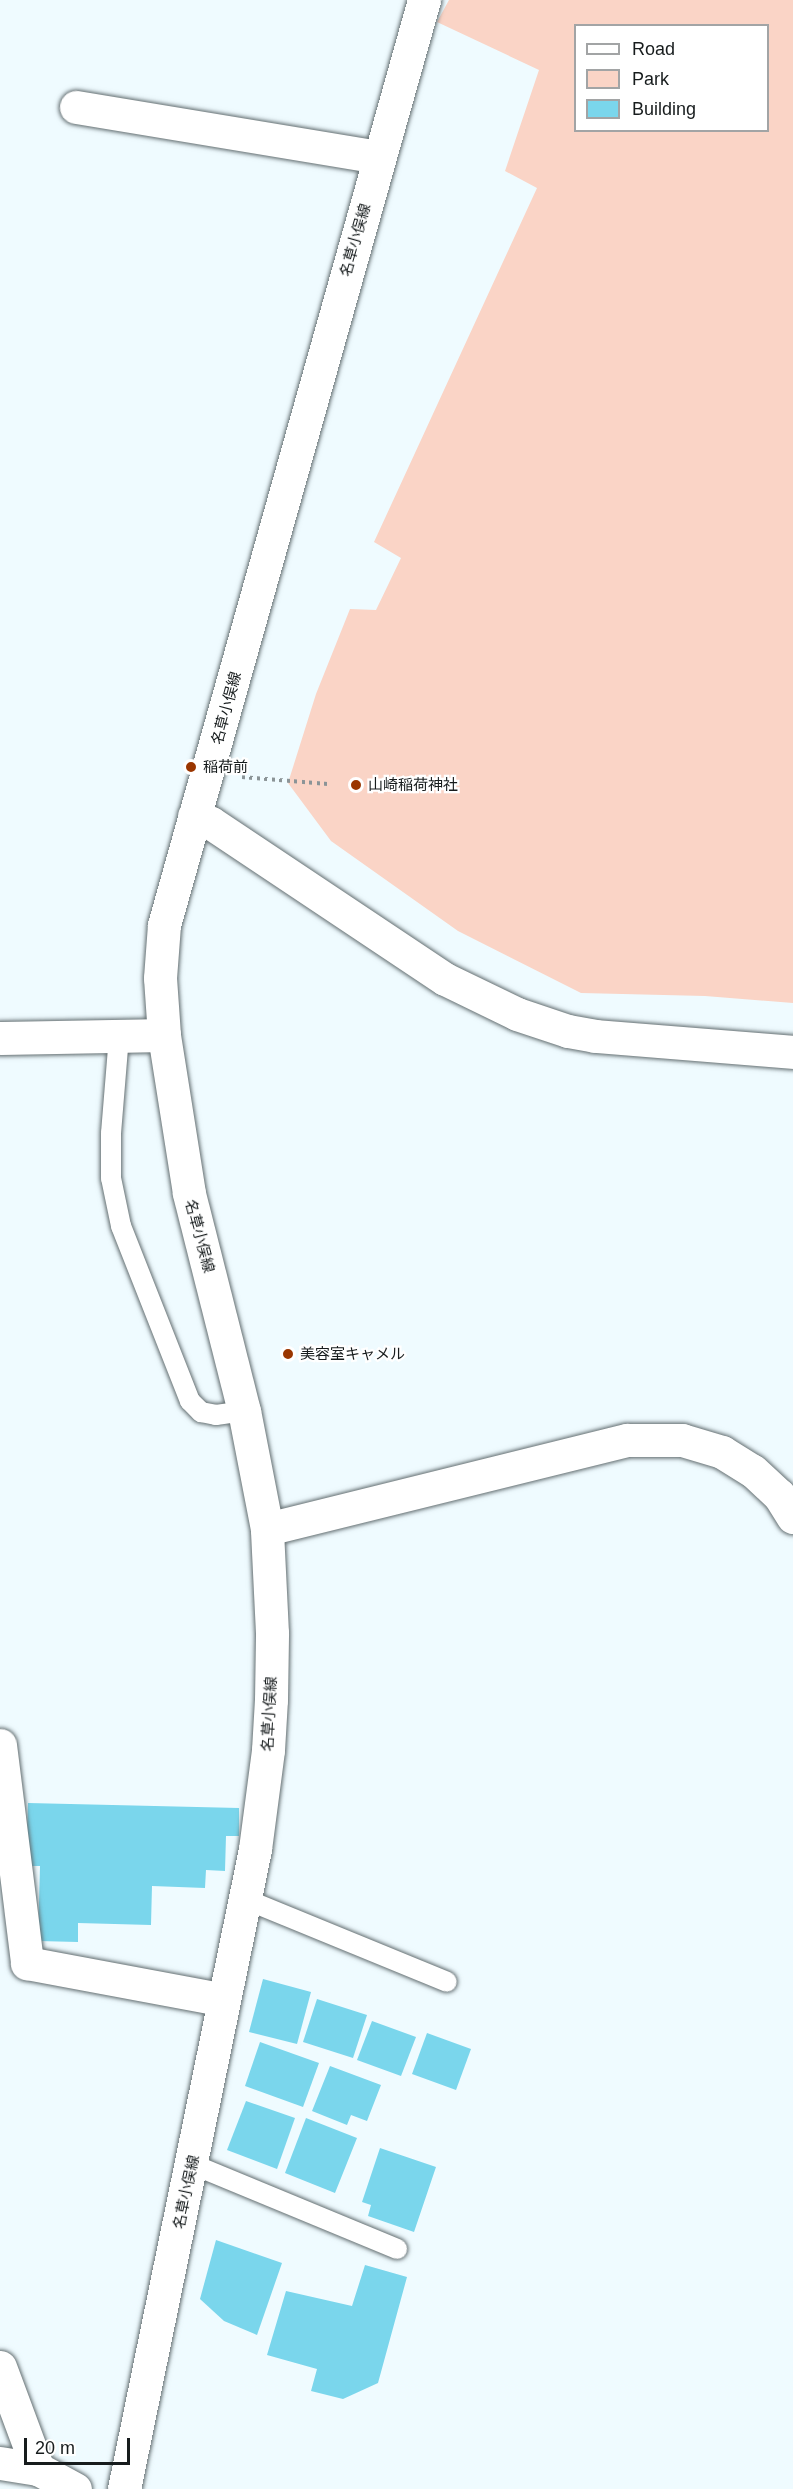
<!DOCTYPE html>
<meta charset="utf-8">
<style>
body{margin:0}
#map{position:relative;width:793px;height:2489px;overflow:hidden;background:#effbff;font-family:Arial,"Noto Sans JP",sans-serif}
div>[style]{position:absolute}
.green>*{inset:0;background:#fad4c6}
.building>*{inset:0;background:#7ad6ec}
.path>*{height:4px;margin-top:-2px;transform-origin:0;background:repeating-linear-gradient(90deg,#8b9497 0 3px,transparent 0 7.5px)}
.roads{filter:drop-shadow(0 0 2px #646f72) drop-shadow(0 0 2px #646f72)}
.service>*{height:20px;margin:-10px;padding:0 10px;transform-origin:10px;border-radius:10px;background:#fff}
.minor>*{height:33px;margin:-16.5px;padding:0 16.5px;transform-origin:16.5px;border-radius:16.5px;background:#fff}
.secondary>*{height:33px;margin:-16.5px;padding:0 16.5px;transform-origin:16.5px;border-radius:16.5px;background:#fff}
.dots>*{width:16px;height:16px;translate:-50% -50%;box-sizing:border-box;border:3px solid #fff;border-radius:50%}
span{translate:-50% -50%;white-space:nowrap;text-align:center;line-height:1.15;-webkit-text-stroke:4.5px #fff;paint-order:stroke}
.street-label{font-size:15px;color:#171c1d}
.poi-label{font-size:15px;color:#171c1d}
.left{translate:0 -50%;text-align:left}
.legend{position:absolute;left:574px;top:24px;width:195px;height:108px;box-sizing:border-box;background:#fff;border:2px solid #a2a4a5;margin:0;padding:8px 10px;list-style:none;font-size:18px;color:#171c1d}
.legend li{display:flex;align-items:center;gap:12px;height:30px}
.legend b{width:30px;border:2px solid #a2a4a5}
.scale{position:absolute;left:24px;top:2438px;width:106px;height:27px;box-sizing:border-box;border:3px solid #171c1d;border-top:0;padding-left:8px;font-size:18px;line-height:21px;white-space:nowrap;color:#171c1d;-webkit-text-stroke:4px #fff;paint-order:stroke}
</style>
<div id="map">
<div class="green">
<div style="clip-path:polygon(evenodd,449px 0,793px 0,793px 1003px,705px 996px,581px 993px,458px 931px,331px 841px,288px 783px,316px 694px,350px 609px,376px 610px,401px 558px,374px 542px,537px 188px,505px 171px,539px 70px,437px 22px,449px 0,576px 26px,768px 26px,768px 130px,576px 130px,576px 26px)"></div>
</div>
<div class="building">
<div style="clip-path:polygon(28px 1803px,239px 1808px,239px 1836px,226px 1836px,225px 1871px,206px 1870px,205px 1888px,152px 1886px,151px 1925px,78px 1923px,78px 1942px,38px 1941px,40px 1866px,26px 1866px)"></div>
<div style="clip-path:polygon(263px 1979px,311px 1992px,297px 2044px,249px 2032px)"></div>
<div style="clip-path:polygon(317px 1999px,367px 2015px,353px 2058px,303px 2042px)"></div>
<div style="clip-path:polygon(372px 2021px,416px 2037px,401px 2076px,357px 2060px)"></div>
<div style="clip-path:polygon(427px 2033px,471px 2049px,456px 2090px,412px 2074px)"></div>
<div style="clip-path:polygon(260px 2042px,319px 2063px,303px 2107px,245px 2086px)"></div>
<div style="clip-path:polygon(330px 2066px,381px 2085px,367px 2121px,351px 2115px,347px 2125px,312px 2111px)"></div>
<div style="clip-path:polygon(246px 2101px,295px 2118px,277px 2169px,227px 2150px)"></div>
<div style="clip-path:polygon(306px 2118px,357px 2138px,335px 2193px,285px 2173px)"></div>
<div style="clip-path:polygon(380px 2148px,436px 2167px,414px 2232px,368px 2216px,371px 2205px,362px 2202px)"></div>
<div style="clip-path:polygon(216px 2240px,282px 2263px,257px 2335px,224px 2321px,200px 2299px)"></div>
<div style="clip-path:polygon(365px 2265px,407px 2277px,378px 2383px,343px 2399px,311px 2391px,317px 2369px,267px 2355px,286px 2291px,352px 2306px)"></div>
</div>
<div class="path">
<div style="left:242px;top:777px;width:86px;rotate:4.7deg"></div>
</div>
<div class="roads">
<div class="service">
<div style="left:119px;top:1036px;width:97px;rotate:94.7deg"></div>
<div style="left:111px;top:1133px;width:45px;rotate:90deg"></div>
<div style="left:111px;top:1178px;width:49px;rotate:78.2deg"></div>
<div style="left:121px;top:1226px;width:188px;rotate:68.5deg"></div>
<div style="left:190px;top:1401px;width:16px;rotate:45deg"></div>
<div style="left:201px;top:1412px;width:15px;rotate:11deg"></div>
<div style="left:216px;top:1415px;width:28px;rotate:-8deg"></div>
<div style="left:245px;top:1899px;width:218px;rotate:22.3deg"></div>
<div style="left:192px;top:2164px;width:222px;rotate:22.5deg"></div>
</div>
<div class="minor">
<div style="left:76px;top:107px;width:307px;rotate:9.4deg"></div>
<div style="left:194px;top:816px;width:18px;rotate:22deg"></div>
<div style="left:211px;top:823px;width:281px;rotate:33.7deg"></div>
<div style="left:445px;top:979px;width:80px;rotate:25.9deg"></div>
<div style="left:517px;top:1014px;width:54px;rotate:18.4deg"></div>
<div style="left:568px;top:1031px;width:27px;rotate:10deg"></div>
<div style="left:595px;top:1036px;width:199px;rotate:4.6deg"></div>
<div style="left:0;top:1038px;width:164px;rotate:-1deg"></div>
<div style="left:267px;top:1529px;width:371px;rotate:-13.9deg"></div>
<div style="left:627px;top:1440px;width:55px"></div>
<div style="left:682px;top:1440px;width:42px;rotate:16.7deg"></div>
<div style="left:722px;top:1452px;width:36px;rotate:32deg"></div>
<div style="left:753px;top:1471px;width:35px;rotate:43deg"></div>
<div style="left:779px;top:1495px;width:26px;rotate:58deg"></div>
<div style="left:0;top:1745px;width:220px;rotate:82.9deg"></div>
<div style="left:27px;top:1963px;width:200px;rotate:10.6deg"></div>
<div style="left:0;top:2367px;width:109px;rotate:69.6deg"></div>
<div style="left:0;top:2463px;width:38px;rotate:9deg"></div>
<div style="left:38px;top:2469px;width:42px;rotate:28.4deg"></div>
</div>
<div class="secondary">
<div style="left:124px;top:2489px;width:653px;rotate:-78.43deg"></div>
<div style="left:255px;top:1849px;width:100px;rotate:-82.5deg"></div>
<div style="left:268px;top:1750px;width:50px;rotate:-86.6deg"></div>
<div style="left:271px;top:1700px;width:67px;rotate:-89.1deg"></div>
<div style="left:272px;top:1633px;width:104px;rotate:-92.8deg"></div>
<div style="left:267px;top:1529px;width:120px;rotate:-101deg"></div>
<div style="left:244px;top:1411px;width:225px;rotate:-104.2deg"></div>
<div style="left:189px;top:1193px;width:160px;rotate:-99deg"></div>
<div style="left:164px;top:1035px;width:57px;rotate:-94deg"></div>
<div style="left:160px;top:978px;width:53px;rotate:-85.7deg"></div>
<div style="left:164px;top:925px;width:961px;rotate:-74.3deg"></div>
</div>
</div>
<div class="dots">
<div style="left:191px;top:767px;background:#9a3600"></div>
<div style="left:356px;top:785px;background:#9a3600"></div>
<div style="left:288px;top:1354px;background:#9a3600"></div>
</div>
<div class="street-label">
<span style="left:355px;top:240px;rotate:-74deg">名草小俣線</span>
<span style="left:226px;top:708px;rotate:-75deg">名草小俣線</span>
<span style="left:200px;top:1236px;rotate:75deg">名草小俣線</span>
<span style="left:269px;top:1714px;rotate:-87deg">名草小俣線</span>
<span style="left:186px;top:2192px;rotate:-78deg">名草小俣線</span>
</div>
<div class="poi-label">
<span class="left" style="left:203px;top:767px">稲荷前</span>
<span class="left" style="left:368px;top:785px">山崎稲荷神社</span>
<span class="left" style="left:300px;top:1354px">美容室キャメル</span>
</div>
<ul class="legend">
<li><b style="height:8px;background:#fff"></b>Road</li>
<li><b style="height:16px;background:#fad4c6"></b>Park</li>
<li><b style="height:16px;background:#7ad6ec"></b>Building</li>
</ul>
<div class="scale">20 m</div>
</div>
